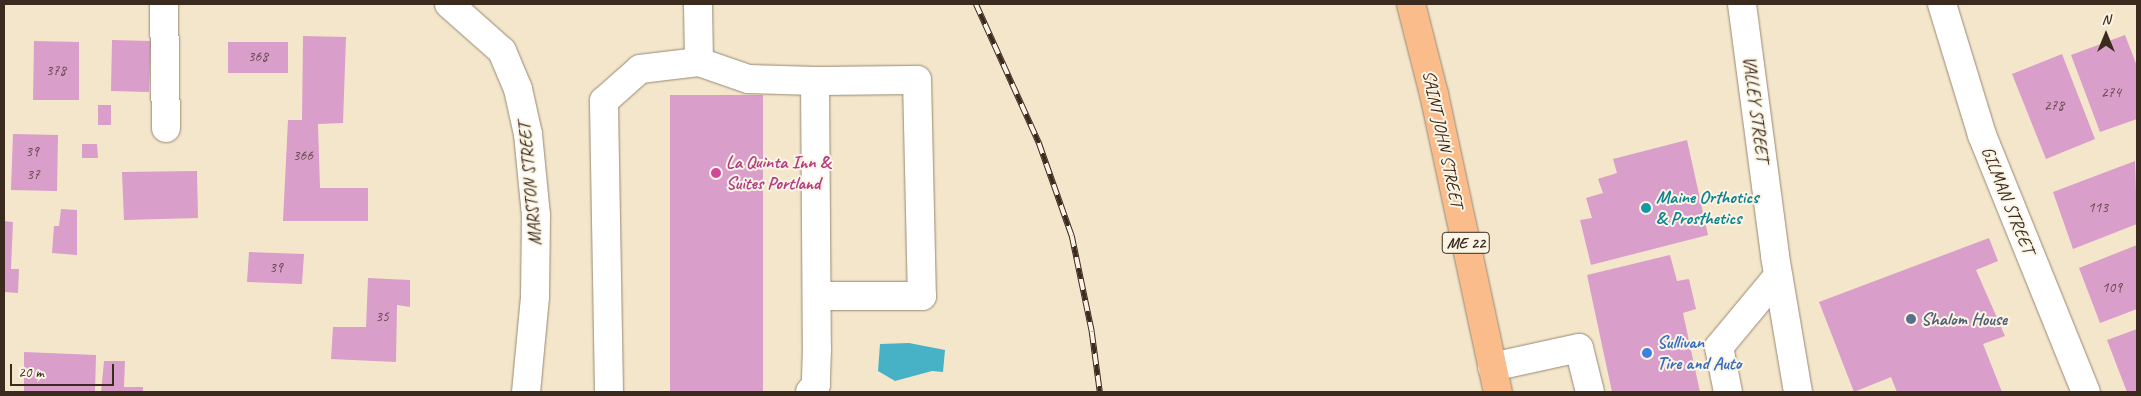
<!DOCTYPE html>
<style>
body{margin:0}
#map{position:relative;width:2141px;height:396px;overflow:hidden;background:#f4e6cb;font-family:Caveat,sans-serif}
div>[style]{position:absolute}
.water>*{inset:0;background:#47b1c5}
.building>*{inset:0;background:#d99eca}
.roads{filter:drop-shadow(0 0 1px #988874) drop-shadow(0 0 1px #988874)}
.minor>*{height:28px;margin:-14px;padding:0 14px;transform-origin:14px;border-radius:14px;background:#fff}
.major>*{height:28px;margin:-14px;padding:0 14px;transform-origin:14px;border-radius:14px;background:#fabc8b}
.rail>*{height:5.5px;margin-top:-2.75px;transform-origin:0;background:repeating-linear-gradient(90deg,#fcf5e5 0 11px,#3b2a1e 0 22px);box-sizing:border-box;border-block:1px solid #3b2a1e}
.dots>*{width:14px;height:14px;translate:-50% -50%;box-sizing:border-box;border:2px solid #fcf5e5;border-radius:50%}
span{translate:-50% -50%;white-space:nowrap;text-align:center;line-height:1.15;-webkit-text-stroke:4px #fcf5e5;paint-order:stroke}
.number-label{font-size:15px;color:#624749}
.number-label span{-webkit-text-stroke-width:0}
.shield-label span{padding:1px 4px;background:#fcf5e5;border:1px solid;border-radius:4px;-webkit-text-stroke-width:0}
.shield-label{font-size:16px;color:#3b2a1e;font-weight:700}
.street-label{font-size:18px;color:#3b2a1e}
.hotel-label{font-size:18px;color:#b23c85;font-weight:700}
.left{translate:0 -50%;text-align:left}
.culture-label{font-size:18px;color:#0d838f;font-weight:700}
.service-label{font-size:18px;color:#4e5e75;font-weight:700}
.shop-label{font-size:18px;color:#366cbe;font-weight:700}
.frame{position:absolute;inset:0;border:5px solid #3b2a1e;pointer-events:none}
.north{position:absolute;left:2081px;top:10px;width:50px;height:50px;-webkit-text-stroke:4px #fcf5e5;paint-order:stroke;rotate:0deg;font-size:14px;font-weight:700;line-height:20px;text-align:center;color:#3b2a1e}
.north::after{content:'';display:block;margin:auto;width:18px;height:22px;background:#3b2a1e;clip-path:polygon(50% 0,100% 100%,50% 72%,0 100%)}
.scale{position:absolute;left:10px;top:364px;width:104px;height:22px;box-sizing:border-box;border:2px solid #3b2a1e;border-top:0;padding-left:6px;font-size:15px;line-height:18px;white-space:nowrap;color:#3b2a1e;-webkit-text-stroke:4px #fcf5e5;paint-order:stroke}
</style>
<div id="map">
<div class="water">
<div style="clip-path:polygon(909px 343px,945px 350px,943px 372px,932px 371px,895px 381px,878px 371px,880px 344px)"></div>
</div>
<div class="building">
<div style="clip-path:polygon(2125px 35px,2137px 66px,2137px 119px,2100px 132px,2071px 55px)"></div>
<div style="clip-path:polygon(303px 36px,346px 37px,343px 123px,318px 124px,320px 188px,368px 188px,368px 221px,283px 221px,288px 120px,302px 120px)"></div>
<div style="clip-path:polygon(112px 40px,151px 41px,149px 92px,111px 91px)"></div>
<div style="clip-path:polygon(34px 41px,79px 42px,79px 100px,33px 100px)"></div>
<div style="clip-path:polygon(228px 42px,288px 42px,288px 73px,228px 73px)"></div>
<div style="clip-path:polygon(2062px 54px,2095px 139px,2046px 159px,2012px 74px)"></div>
<div style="clip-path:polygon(670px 95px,763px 95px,763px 392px,670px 392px)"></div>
<div style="clip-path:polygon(98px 105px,111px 105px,111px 125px,98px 125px)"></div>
<div style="clip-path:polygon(13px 134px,58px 135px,57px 191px,11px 190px)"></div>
<div style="clip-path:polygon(1687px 140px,1708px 235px,1591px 265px,1580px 220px,1592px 218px,1586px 198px,1603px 193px,1598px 179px,1617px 173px,1613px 159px)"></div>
<div style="clip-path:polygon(82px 144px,97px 144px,98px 158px,82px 158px)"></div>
<div style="clip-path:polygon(2135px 161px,2137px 224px,2073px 249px,2053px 192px)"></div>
<div style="clip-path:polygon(197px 171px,198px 218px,124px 220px,122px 172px)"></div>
<div style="clip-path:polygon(61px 209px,77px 210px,77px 255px,52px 253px,54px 226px,59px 226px)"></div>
<div style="clip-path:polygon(4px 221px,13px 222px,11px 269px,19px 269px,18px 293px,4px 292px)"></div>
<div style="clip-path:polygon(1989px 238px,1998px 261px,1976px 270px,2005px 336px,1983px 344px,2002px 392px,1897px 392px,1891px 377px,1854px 392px,1819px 302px)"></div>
<div style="clip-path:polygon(2137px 245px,2137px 309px,2100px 323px,2079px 268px)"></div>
<div style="clip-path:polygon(249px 252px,304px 254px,302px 284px,247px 282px)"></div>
<div style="clip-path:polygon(1670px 255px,1677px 281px,1689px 279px,1696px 309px,1683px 313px,1700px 392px,1612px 392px,1587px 275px)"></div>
<div style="clip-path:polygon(368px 278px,410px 280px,410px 307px,397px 305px,396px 362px,331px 359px,333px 327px,366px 327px)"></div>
<div style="clip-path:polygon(2137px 329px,2137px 391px,2127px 392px,2107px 340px)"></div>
<div style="clip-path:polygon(24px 352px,96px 355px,95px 392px,24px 392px)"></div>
<div style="clip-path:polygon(104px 361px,125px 361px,124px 387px,143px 387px,143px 392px,101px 392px)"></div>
</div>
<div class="roads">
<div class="minor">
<div style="left:164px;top:4px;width:124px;rotate:89.1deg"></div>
<div style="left:449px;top:4px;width:71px;rotate:41.6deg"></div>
<div style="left:502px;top:51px;width:41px;rotate:67.2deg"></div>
<div style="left:518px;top:89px;width:46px;rotate:77.5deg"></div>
<div style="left:528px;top:134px;width:81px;rotate:84.4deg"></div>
<div style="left:536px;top:215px;width:82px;rotate:90.7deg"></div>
<div style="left:535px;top:297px;width:95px;rotate:95.4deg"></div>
<div style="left:698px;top:4px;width:58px;rotate:89deg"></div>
<div style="left:699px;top:62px;width:52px;rotate:19.1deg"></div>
<div style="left:748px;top:79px;width:67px;rotate:1.7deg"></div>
<div style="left:815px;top:81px;width:268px;rotate:89.6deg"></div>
<div style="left:817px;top:349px;width:36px;rotate:92deg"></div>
<div style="left:816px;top:385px;width:9px;rotate:131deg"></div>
<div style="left:1742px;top:4px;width:254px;rotate:82.5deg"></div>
<div style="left:1775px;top:256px;width:138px;rotate:80.4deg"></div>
<div style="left:1942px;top:4px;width:137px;rotate:73deg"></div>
<div style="left:1982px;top:135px;width:277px;rotate:68deg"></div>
<div style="left:815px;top:81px;width:102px;rotate:-0.6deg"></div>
<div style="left:917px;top:80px;width:216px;rotate:88.7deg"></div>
<div style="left:922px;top:296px;width:105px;rotate:180deg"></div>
<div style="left:1492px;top:367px;width:89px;rotate:-12.3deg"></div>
<div style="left:1579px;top:348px;width:45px;rotate:76deg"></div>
<div style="left:609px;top:392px;width:291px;rotate:-91deg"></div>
<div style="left:604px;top:101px;width:48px;rotate:-41.6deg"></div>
<div style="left:640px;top:69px;width:59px;rotate:-6.8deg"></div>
<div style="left:1728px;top:392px;width:46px;rotate:-101.3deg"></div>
<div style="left:1719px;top:347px;width:92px;rotate:-50.3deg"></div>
</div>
<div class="major">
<div style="left:1411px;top:4px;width:93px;rotate:75.7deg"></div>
<div style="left:1434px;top:94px;width:305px;rotate:77.9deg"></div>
</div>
</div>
<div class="rail">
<div style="left:976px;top:4px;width:153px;rotate:65.6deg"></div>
<div style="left:1039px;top:143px;width:99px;rotate:70.5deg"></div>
<div style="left:1072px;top:236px;width:98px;rotate:78.2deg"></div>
<div style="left:1092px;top:332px;width:61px;rotate:82.4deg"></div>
</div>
<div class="dots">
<div style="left:716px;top:173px;background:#d1479c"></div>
<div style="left:1646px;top:208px;background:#0f9aa8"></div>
<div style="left:1911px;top:319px;background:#5c6f8a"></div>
<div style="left:1647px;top:353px;background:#3f7fe0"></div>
</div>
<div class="number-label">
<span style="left:258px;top:57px">368</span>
<span style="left:56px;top:71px">378</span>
<span style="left:2111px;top:93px">274</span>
<span style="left:2054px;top:106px">278</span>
<span style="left:32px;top:152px">39</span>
<span style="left:303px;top:156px">366</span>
<span style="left:33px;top:175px">37</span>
<span style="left:2098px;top:208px">113</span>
<span style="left:276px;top:268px">39</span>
<span style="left:2112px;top:288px">109</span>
<span style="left:382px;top:317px">35</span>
</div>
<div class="shield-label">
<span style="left:1466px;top:243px">ME 22</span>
</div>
<div class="street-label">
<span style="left:1756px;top:109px;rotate:83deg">VALLEY STREET</span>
<span style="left:1443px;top:139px;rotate:78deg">SAINT JOHN STREET</span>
<span style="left:530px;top:184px;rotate:-95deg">MARSTON STREET</span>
<span style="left:2008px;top:200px;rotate:68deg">GILMAN STREET</span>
</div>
<div class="hotel-label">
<span class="left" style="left:726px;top:173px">La Quinta Inn &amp;<br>Suites Portland</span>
</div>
<div class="culture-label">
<span class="left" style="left:1656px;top:208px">Maine Orthotics<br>&amp; Prosthetics</span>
</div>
<div class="service-label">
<span class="left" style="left:1921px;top:319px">Shalom House</span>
</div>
<div class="shop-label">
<span class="left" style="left:1657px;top:353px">Sullivan<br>Tire and Auto</span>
</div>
<div class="frame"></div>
<div class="north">N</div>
<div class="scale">20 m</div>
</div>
